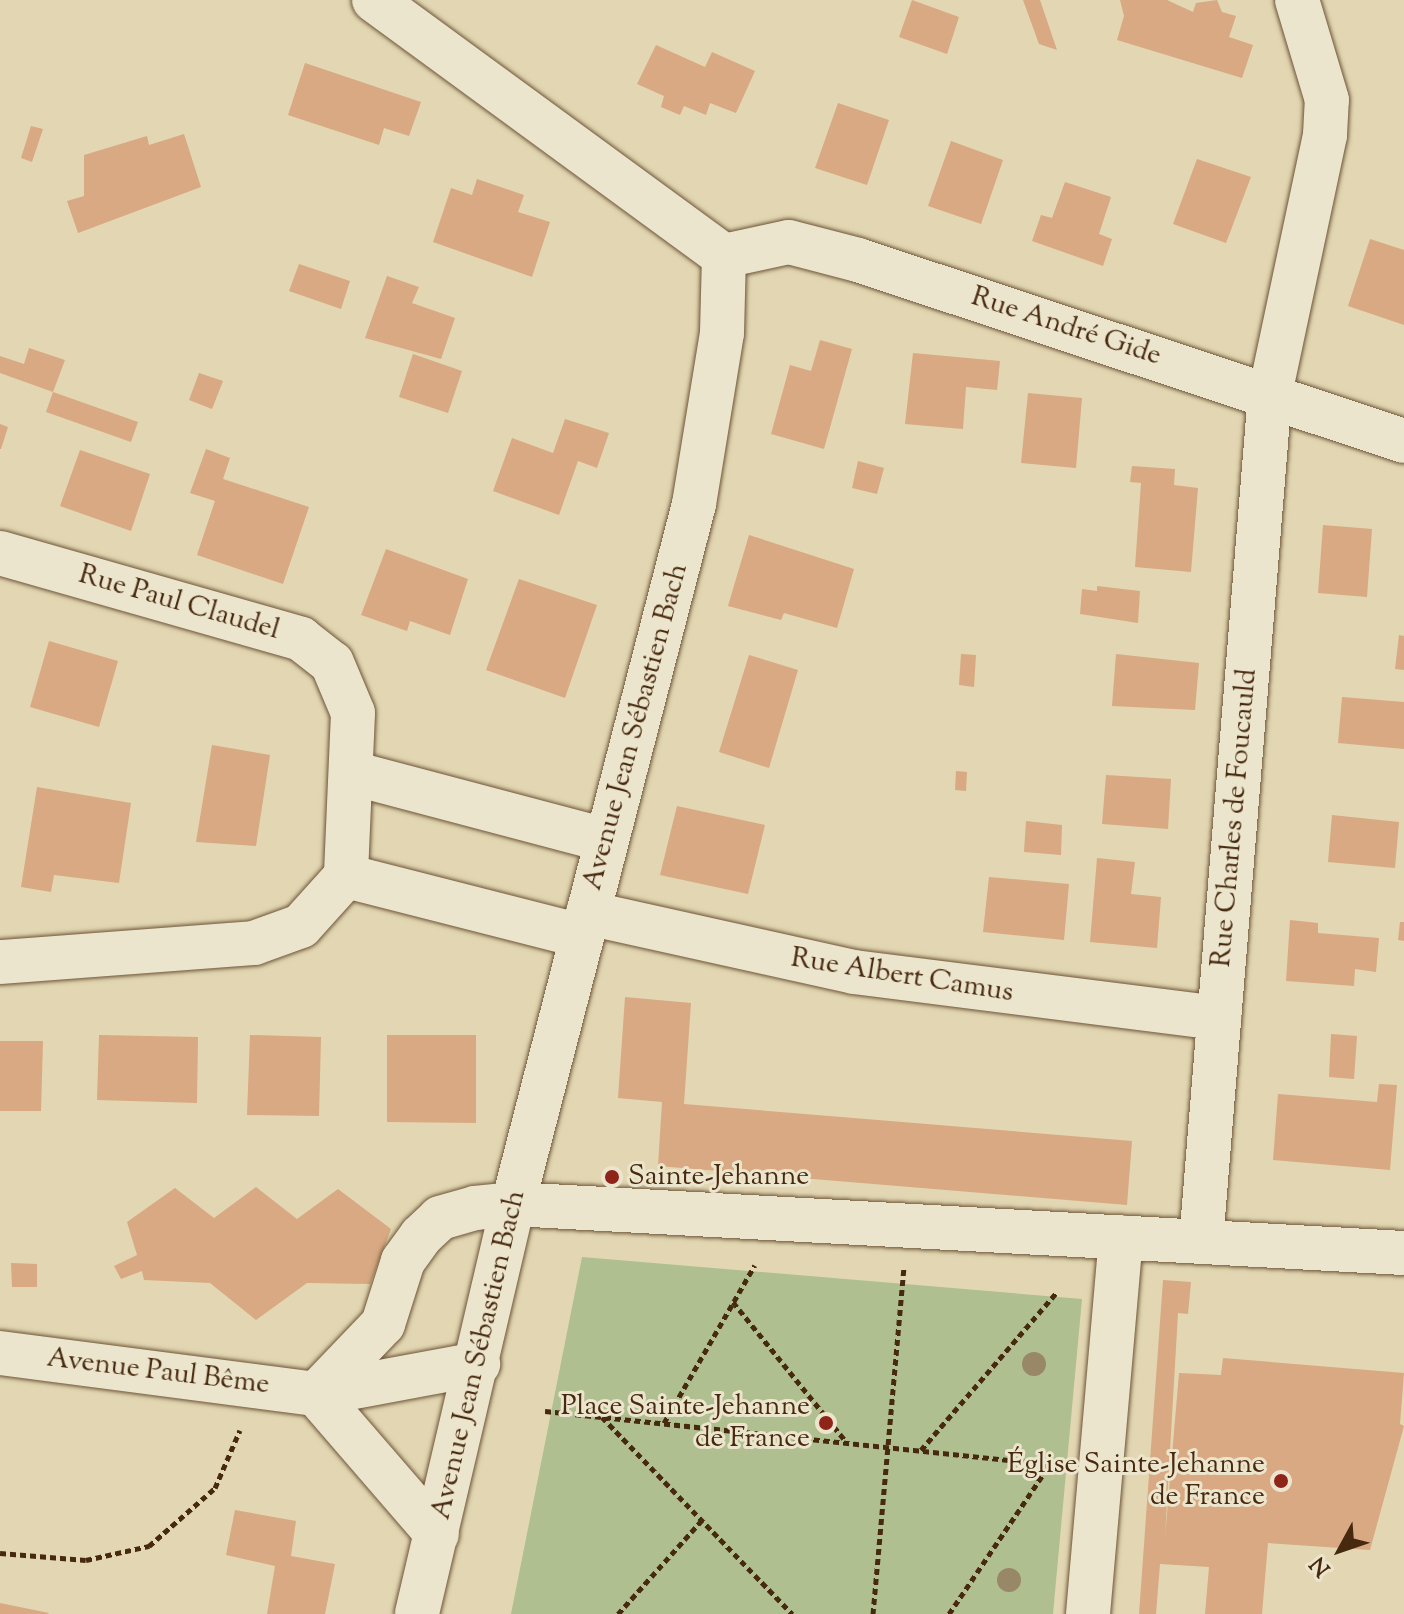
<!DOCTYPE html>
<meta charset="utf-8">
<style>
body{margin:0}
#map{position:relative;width:1404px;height:1614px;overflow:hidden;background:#e2d7b2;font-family:"Sorts Mill Goudy",serif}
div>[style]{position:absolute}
.green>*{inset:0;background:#b0bf8f}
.building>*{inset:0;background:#d8a982}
.path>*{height:5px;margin-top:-2.5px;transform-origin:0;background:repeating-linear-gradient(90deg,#47290f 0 6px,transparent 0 10px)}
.roads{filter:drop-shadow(0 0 2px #6e5438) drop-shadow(0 0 2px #6e5438)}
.minor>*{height:44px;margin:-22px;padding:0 22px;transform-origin:22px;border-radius:22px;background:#ece5cd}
.trees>*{width:24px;height:24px;margin:-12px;border-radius:50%;background:#988867}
.dots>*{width:22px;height:22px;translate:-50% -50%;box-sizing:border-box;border:4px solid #ece5cd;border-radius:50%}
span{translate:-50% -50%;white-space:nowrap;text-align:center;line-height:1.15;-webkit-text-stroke:6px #ece5cd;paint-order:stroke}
.street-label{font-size:28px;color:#47290f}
.poi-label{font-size:28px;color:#47290f}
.left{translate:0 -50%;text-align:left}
.right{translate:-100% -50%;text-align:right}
.north{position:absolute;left:1300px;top:1510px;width:80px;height:80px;-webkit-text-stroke:6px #ece5cd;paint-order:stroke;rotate:230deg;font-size:22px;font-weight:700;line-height:32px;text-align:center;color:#47290f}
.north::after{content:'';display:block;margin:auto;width:28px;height:36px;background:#47290f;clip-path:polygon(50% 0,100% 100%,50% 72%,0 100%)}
</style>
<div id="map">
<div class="green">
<div style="clip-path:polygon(582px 1257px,1082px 1299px,1053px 1614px,511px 1614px)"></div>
</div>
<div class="building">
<div style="clip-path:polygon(912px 0,959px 17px,947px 54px,899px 37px)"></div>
<div style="clip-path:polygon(1023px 0,1040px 0,1057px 50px,1039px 44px)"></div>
<div style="clip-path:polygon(1120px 0,1167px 0,1193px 12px,1196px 3px,1217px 0,1222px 12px,1236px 16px,1229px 37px,1253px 45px,1242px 78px,1117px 40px,1124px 16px)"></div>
<div style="clip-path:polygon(656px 45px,705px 67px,712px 52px,755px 71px,736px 113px,710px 103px,706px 115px,684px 106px,680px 115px,661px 107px,664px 96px,637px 84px)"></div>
<div style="clip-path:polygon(305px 63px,421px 102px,409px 136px,384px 128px,379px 145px,288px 115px)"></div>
<div style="clip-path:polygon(838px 103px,889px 120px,867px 185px,815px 168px)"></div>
<div style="clip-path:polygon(31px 126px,43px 129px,32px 162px,21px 158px)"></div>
<div style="clip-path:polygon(184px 134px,201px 187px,78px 233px,67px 201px,84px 196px,84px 155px,147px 136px,149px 145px)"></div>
<div style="clip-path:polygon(951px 141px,1003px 160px,981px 224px,928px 206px)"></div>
<div style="clip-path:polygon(1197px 159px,1251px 177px,1226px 243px,1173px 224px)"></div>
<div style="clip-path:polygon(477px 179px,524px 195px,518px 212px,550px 222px,532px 277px,433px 242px,451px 188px,472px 195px)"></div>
<div style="clip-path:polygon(1065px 182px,1111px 197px,1099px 234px,1112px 239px,1103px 266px,1032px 241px,1041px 215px,1052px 218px)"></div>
<div style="clip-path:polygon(1370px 239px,1404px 250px,1404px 325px,1348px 306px)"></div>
<div style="clip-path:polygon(299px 264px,350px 281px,341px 309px,289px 291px)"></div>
<div style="clip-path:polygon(387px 276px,419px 287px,412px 303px,455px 318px,441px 359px,365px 338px)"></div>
<div style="clip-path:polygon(820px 340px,852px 349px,824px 449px,771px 434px,790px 365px,811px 371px)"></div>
<div style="clip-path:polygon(29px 348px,65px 360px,53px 392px,0 373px,0 356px,24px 364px)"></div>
<div style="clip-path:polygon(913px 353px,1000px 361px,997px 390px,966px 387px,963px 429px,905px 424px)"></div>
<div style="clip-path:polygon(413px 354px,462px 371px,448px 413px,399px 397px)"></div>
<div style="clip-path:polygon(199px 373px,223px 381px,212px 409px,189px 400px)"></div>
<div style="clip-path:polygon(53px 392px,138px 422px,131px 442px,46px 412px)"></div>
<div style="clip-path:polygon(1028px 393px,1082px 398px,1076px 468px,1021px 463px)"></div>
<div style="clip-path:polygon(565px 419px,609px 433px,597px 468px,578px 461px,559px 515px,493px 491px,512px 438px,553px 453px)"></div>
<div style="clip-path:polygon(0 424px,8px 427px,1px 449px,0 449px)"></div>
<div style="clip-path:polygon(206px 449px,230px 458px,223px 479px,309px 507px,283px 584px,197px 555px,215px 501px,190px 493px)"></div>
<div style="clip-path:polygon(80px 450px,150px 474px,131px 531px,60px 506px)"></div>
<div style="clip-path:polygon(858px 461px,884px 468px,877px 494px,852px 488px)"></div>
<div style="clip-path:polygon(1132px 466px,1175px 469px,1174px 485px,1198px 488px,1191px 572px,1135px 567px,1141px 483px,1130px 482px)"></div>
<div style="clip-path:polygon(1323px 525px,1372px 529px,1367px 597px,1318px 593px)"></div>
<div style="clip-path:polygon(749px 535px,854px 569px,837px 628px,784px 613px,781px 620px,728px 606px)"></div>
<div style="clip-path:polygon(386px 549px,468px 579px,450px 635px,410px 621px,407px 631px,361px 615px)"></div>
<div style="clip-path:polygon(519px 579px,597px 605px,565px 698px,486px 670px)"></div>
<div style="clip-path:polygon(1097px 586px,1140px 591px,1138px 623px,1080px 614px,1082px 589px,1097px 591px)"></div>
<div style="clip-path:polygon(1399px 635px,1404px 636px,1404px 670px,1395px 669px)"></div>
<div style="clip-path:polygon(49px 641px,118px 661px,99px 727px,30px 707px)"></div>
<div style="clip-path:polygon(961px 654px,976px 655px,974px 687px,959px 685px)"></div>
<div style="clip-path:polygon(1116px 654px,1199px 663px,1195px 710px,1112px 706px)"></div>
<div style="clip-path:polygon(749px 655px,798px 670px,769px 768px,719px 752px)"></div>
<div style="clip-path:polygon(1342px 697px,1404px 702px,1404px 749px,1338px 743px)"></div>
<div style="clip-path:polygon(212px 745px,270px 755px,256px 846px,196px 842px)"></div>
<div style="clip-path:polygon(956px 771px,967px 772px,966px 791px,955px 790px)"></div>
<div style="clip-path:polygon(1106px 775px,1171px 779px,1168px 829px,1102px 824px)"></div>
<div style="clip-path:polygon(37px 787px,131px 803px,119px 883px,54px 875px,51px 892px,21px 887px)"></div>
<div style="clip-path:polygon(677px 806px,765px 825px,748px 894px,660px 875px)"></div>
<div style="clip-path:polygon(1332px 815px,1399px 822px,1395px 868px,1328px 862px)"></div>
<div style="clip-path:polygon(1026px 821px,1062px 825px,1061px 855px,1024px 852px)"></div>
<div style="clip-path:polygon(1097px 858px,1135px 862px,1131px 894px,1161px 897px,1157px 948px,1090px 942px)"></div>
<div style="clip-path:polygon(989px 877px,1069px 884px,1064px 940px,983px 932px)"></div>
<div style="clip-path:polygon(1290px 920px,1318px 923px,1318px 933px,1379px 938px,1376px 972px,1355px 969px,1354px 986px,1286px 981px)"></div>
<div style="clip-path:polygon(1400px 922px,1404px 922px,1404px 941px,1398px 940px)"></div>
<div style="clip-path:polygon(625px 997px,691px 1003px,684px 1104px,1132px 1141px,1127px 1205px,658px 1166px,662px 1102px,618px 1098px)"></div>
<div style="clip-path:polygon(1331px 1034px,1357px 1036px,1354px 1079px,1329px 1077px)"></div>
<div style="clip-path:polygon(99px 1035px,198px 1037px,197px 1103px,97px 1100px)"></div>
<div style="clip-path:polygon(250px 1035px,321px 1037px,319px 1116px,247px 1115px)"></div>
<div style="clip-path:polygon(387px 1035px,476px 1035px,476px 1123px,387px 1122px)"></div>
<div style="clip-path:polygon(0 1041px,43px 1041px,41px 1111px,0 1111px)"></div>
<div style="clip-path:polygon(1379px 1084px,1397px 1085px,1390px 1170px,1273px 1160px,1278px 1094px,1377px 1102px)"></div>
<div style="clip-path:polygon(256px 1187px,297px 1219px,338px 1189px,391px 1229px,370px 1284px,307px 1283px,256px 1320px,210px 1283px,144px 1280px,142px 1271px,121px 1279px,114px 1266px,137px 1255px,127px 1222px,175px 1188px,214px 1218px)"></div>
<div style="clip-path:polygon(11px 1263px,37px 1264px,37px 1287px,12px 1287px)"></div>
<div style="clip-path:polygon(1163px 1280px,1191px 1282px,1188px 1314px,1178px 1313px,1165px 1537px,1179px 1373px,1221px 1375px,1223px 1358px,1404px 1373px,1400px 1424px,1404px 1426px,1370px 1550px,1268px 1543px,1262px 1614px,1205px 1614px,1209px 1567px,1160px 1564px,1156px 1614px,1139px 1614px)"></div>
<div style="clip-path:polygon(235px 1510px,296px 1521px,291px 1556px,335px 1564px,325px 1614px,267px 1614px,275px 1566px,226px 1555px)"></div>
<div style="clip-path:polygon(0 1603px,49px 1613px,48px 1614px,0 1614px)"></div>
</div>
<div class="path">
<div style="left:733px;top:1302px;width:181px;rotate:51deg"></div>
<div style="left:545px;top:1411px;width:514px;rotate:6.03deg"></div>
<div style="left:602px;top:1417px;width:274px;rotate:46deg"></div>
<div style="left:664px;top:1423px;width:182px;rotate:-60.1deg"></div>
<div style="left:921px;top:1450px;width:208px;rotate:-49.3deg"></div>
<div style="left:0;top:1553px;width:86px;rotate:4.7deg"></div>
<div style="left:86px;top:1560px;width:65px;rotate:-12.5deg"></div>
<div style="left:149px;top:1546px;width:88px;rotate:-41.3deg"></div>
<div style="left:215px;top:1488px;width:63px;rotate:-66.7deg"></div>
<div style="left:618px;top:1614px;width:127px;rotate:-48.2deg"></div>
<div style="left:873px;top:1614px;width:347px;rotate:-84.9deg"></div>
<div style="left:949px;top:1614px;width:181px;rotate:-56deg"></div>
</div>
<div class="roads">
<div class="minor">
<div style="left:374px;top:0;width:434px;rotate:36.2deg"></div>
<div style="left:724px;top:256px;width:77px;rotate:91.5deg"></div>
<div style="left:722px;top:333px;width:173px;rotate:99.3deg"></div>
<div style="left:694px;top:504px;width:723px;rotate:104.5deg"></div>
<div style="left:513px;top:1204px;width:421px;rotate:103.2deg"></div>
<div style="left:724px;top:256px;width:66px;rotate:-12.2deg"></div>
<div style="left:789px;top:242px;width:71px;rotate:14.6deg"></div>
<div style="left:858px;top:260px;width:575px;rotate:18.34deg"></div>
<div style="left:0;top:553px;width:313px;rotate:15.9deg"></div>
<div style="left:301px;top:639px;width:39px;rotate:38deg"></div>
<div style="left:332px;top:663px;width:54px;rotate:67.2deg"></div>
<div style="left:353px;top:713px;width:163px;rotate:92.5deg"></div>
<div style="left:346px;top:876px;width:67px;rotate:132deg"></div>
<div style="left:301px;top:926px;width:50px;rotate:160.1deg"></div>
<div style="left:254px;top:943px;width:255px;rotate:175.7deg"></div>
<div style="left:352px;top:773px;width:263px;rotate:14.8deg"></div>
<div style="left:346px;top:876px;width:243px;rotate:14.3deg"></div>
<div style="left:588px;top:913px;width:272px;rotate:12.5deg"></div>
<div style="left:854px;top:972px;width:368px;rotate:7.2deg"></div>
<div style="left:1201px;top:1242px;width:851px;rotate:-85.35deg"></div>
<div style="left:1270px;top:394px;width:265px;rotate:-78deg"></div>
<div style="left:1325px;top:135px;width:35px;rotate:-87deg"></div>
<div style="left:1327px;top:100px;width:104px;rotate:-106.7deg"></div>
<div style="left:0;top:1353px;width:319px;rotate:7.4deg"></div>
<div style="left:316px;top:1394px;width:165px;rotate:-10.5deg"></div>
<div style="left:316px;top:1394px;width:97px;rotate:-46.3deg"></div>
<div style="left:383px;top:1324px;width:66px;rotate:-72.4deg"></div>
<div style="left:403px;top:1261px;width:31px;rotate:-54deg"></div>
<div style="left:421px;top:1236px;width:26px;rotate:-43deg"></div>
<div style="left:440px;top:1218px;width:36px;rotate:-16deg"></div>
<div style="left:475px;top:1208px;width:38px;rotate:-6deg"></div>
<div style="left:513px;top:1204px;width:892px;rotate:3.15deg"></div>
<div style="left:316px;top:1394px;width:185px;rotate:49.2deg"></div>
<div style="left:1088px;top:1614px;width:378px;rotate:-85deg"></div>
</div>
</div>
<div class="trees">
<div style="left:1034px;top:1364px"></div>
<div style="left:1009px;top:1580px"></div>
</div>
<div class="dots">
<div style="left:612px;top:1177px;background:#8f2418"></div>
<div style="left:826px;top:1423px;background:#8f2418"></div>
<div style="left:1281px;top:1481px;background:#8f2418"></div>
</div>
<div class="street-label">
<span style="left:1066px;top:327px;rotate:18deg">Rue André Gide</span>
<span style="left:179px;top:603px;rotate:16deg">Rue Paul Claudel</span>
<span style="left:636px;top:727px;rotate:-75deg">Avenue Jean Sébastien Bach</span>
<span style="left:1235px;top:818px;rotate:-85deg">Rue Charles de Foucauld</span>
<span style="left:902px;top:976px;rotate:9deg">Rue Albert Camus</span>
<span style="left:479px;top:1355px;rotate:-77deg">Avenue Jean Sébastien Bach</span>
<span style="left:158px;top:1372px;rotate:7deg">Avenue Paul Bême</span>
</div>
<div class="poi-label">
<span class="left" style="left:628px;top:1177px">Sainte-Jehanne</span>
<span class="right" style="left:810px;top:1423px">Place Sainte-Jehanne<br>de France</span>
<span class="right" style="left:1265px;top:1481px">Église Sainte-Jehanne<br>de France</span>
</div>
<div class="north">N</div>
</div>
